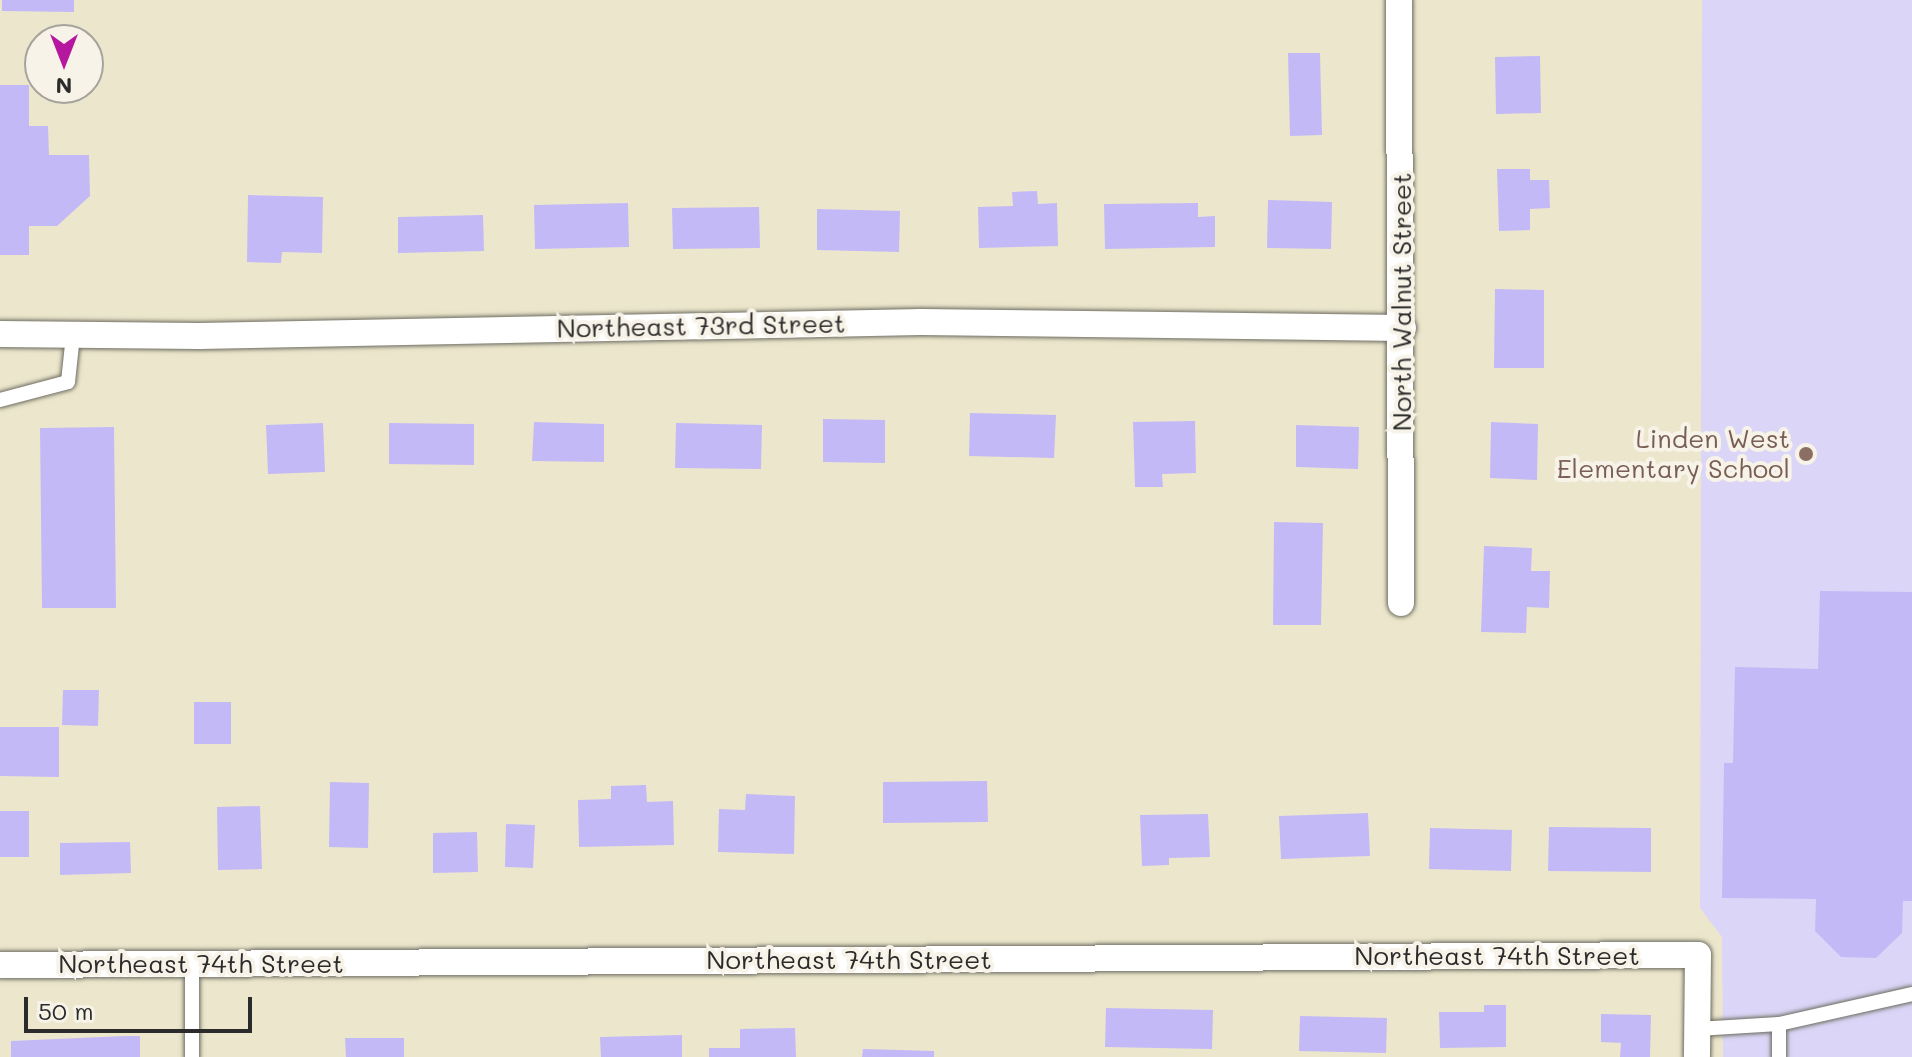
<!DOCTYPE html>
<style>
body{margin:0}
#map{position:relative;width:1912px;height:1057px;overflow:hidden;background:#ece7cc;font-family:Mali,sans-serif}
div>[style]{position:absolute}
.built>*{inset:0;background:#dbd6f7}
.building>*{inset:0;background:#c4b9f7}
.roads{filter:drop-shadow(0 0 2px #6f6d63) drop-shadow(0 0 2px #6f6d63)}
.lane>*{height:14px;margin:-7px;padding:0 7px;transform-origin:7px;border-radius:7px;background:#fff}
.street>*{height:26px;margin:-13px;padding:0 13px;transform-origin:13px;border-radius:13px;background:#fff}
.dots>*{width:22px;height:22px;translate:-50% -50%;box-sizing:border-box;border:4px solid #f7f3e8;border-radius:50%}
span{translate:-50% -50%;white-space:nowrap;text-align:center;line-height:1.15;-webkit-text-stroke:8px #f7f3e8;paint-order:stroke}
.street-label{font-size:26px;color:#2b2b2b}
.education-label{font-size:26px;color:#785e54}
.right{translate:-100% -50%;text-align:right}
.north{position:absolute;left:24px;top:24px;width:80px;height:80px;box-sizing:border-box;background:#f7f3e8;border:2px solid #a5a39c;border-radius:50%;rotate:180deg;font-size:22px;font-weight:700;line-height:32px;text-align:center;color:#2b2b2b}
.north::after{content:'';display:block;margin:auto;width:28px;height:36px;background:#b5179e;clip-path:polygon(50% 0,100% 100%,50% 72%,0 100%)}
.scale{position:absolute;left:24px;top:997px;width:228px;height:36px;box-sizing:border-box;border:4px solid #2b2b2b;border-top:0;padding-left:10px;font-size:24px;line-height:28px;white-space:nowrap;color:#2b2b2b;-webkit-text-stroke:6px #f7f3e8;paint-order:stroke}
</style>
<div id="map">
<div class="built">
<div style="clip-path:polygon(1702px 0,1912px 0,1912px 1057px,1723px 1057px,1722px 937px,1700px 908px)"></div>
</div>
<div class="building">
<div style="clip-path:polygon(2px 0,74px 0,74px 12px,2px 11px)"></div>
<div style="clip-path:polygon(1288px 53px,1320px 53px,1322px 135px,1290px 136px)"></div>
<div style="clip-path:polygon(1540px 56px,1541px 113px,1496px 114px,1495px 57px)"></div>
<div style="clip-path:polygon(0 85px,29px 85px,29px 126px,48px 126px,49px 155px,89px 155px,90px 196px,57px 226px,29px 226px,29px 255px,0 255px)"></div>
<div style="clip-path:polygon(1497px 169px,1530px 169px,1530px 180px,1549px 180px,1550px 208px,1530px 209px,1530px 230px,1499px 231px)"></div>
<div style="clip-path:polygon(1037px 191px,1038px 204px,1057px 203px,1058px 246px,979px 248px,978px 207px,1013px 206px,1012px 192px)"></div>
<div style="clip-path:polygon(248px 195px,323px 197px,322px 253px,282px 252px,281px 263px,247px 262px)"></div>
<div style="clip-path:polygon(1268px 200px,1332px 202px,1331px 249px,1267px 248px)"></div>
<div style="clip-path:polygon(628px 203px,629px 247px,535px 249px,534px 205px)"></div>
<div style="clip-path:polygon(1198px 203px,1198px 217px,1215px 216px,1215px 247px,1105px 249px,1104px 204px)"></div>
<div style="clip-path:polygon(759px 207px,760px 248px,673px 249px,672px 208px)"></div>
<div style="clip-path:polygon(817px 209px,900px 211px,899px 252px,817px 250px)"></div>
<div style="clip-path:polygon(483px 215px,484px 251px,398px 253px,398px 217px)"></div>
<div style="clip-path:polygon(1495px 289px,1544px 290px,1544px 368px,1494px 368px)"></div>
<div style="clip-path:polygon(970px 413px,1056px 415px,1054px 458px,969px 456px)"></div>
<div style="clip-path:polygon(823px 419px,885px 420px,885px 463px,823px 462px)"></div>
<div style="clip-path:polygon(1195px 421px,1196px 473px,1162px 474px,1163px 487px,1135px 487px,1133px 422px)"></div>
<div style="clip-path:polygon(534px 422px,604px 424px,604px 462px,532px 461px)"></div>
<div style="clip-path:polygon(1491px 422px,1538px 424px,1537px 480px,1490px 478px)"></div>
<div style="clip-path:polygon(323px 423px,325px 472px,268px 474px,266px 425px)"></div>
<div style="clip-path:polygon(389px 423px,474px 424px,474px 465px,389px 464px)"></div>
<div style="clip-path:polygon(676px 423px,762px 425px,761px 469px,675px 468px)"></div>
<div style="clip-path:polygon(1296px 425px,1359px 427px,1358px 469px,1296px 467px)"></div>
<div style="clip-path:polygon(114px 427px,116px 608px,42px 608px,40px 428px)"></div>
<div style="clip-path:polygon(1274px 522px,1323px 523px,1321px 625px,1273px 625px)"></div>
<div style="clip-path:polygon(1484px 546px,1532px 548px,1531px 571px,1550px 571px,1549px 608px,1527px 607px,1526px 633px,1481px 632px)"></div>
<div style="clip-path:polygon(1820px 591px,1912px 592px,1912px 901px,1903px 901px,1902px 933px,1876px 958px,1841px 957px,1815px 931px,1816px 899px,1722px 898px,1724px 763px,1733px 763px,1735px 667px,1818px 669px)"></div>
<div style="clip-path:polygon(63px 690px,99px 690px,98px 726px,62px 725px)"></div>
<div style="clip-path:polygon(194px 702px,231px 702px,231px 744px,194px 744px)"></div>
<div style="clip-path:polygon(0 727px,59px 727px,59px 777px,0 776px)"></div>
<div style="clip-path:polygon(987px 781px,988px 822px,883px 823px,883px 782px)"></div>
<div style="clip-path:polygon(330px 782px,369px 783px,368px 848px,329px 847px)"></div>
<div style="clip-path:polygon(646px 785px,647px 802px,673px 801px,674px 845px,579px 847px,578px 800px,611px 799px,611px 786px)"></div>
<div style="clip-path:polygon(746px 794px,795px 796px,794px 854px,718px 852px,719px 809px,745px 810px)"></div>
<div style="clip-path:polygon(260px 806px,262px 869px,218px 870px,217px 807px)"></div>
<div style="clip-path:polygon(0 811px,29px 811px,29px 857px,0 857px)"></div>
<div style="clip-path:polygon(1368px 813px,1370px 856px,1281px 859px,1279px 816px)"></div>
<div style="clip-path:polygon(1208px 814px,1210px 857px,1169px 858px,1169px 865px,1142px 866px,1140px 815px)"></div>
<div style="clip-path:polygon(506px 824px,535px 825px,533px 868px,505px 867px)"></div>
<div style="clip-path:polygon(1549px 827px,1651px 828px,1651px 872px,1548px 871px)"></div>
<div style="clip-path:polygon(1430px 828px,1512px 830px,1511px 871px,1429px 869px)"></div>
<div style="clip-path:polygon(477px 832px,478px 872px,433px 873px,433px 833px)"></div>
<div style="clip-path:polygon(130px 842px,131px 873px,60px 875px,60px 843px)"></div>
<div style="clip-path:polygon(1484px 1005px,1506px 1005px,1506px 1047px,1440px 1048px,1439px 1012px,1484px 1012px)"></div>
<div style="clip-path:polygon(1106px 1008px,1213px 1010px,1212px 1049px,1105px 1047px)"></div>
<div style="clip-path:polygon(1601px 1014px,1651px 1015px,1650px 1057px,1620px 1057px,1621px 1043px,1601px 1042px)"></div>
<div style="clip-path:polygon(1300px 1016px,1387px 1018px,1386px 1053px,1299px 1051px)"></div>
<div style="clip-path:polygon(795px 1028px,796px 1057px,709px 1057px,709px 1048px,740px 1048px,740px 1029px)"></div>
<div style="clip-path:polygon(682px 1035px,682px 1057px,601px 1057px,600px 1037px)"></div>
<div style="clip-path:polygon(125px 1036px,140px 1036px,140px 1057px,11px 1057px,11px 1041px)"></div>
<div style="clip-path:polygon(345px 1038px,404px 1038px,404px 1057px,346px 1057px)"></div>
<div style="clip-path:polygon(863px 1049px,934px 1051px,934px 1057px,862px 1057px)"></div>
</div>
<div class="roads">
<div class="lane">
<div style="left:0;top:400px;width:70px;rotate:-14.8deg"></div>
<div style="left:68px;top:382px;width:47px;rotate:-83.9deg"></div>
<div style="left:192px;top:964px;width:93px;rotate:90deg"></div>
<div style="left:1779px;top:1024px;width:33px;rotate:90deg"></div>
<div style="left:1697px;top:1029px;width:82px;rotate:-3.5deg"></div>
<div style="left:1779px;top:1024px;width:136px;rotate:-12.7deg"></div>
</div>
<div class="street">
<div style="left:1399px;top:0;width:603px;rotate:89.81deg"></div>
<div style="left:0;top:334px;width:200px;rotate:0.6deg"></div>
<div style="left:200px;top:336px;width:721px;rotate:-1.11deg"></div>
<div style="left:921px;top:322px;width:482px;rotate:0.7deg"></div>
<div style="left:0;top:965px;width:1698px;rotate:-0.34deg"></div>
<div style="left:1698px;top:955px;width:102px;rotate:90.6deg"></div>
</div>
</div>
<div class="dots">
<div style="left:1806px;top:454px;background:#8d6e63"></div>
</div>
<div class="street-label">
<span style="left:1402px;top:302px;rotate:-90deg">North Walnut Street</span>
<span style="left:701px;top:326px;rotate:-1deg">Northeast 73rd Street</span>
<span style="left:1497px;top:956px">Northeast 74th Street</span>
<span style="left:849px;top:960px">Northeast 74th Street</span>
<span style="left:201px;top:964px">Northeast 74th Street</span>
</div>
<div class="education-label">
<span class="right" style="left:1790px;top:454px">Linden West<br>Elementary School</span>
</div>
<div class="north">N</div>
<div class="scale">50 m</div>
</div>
